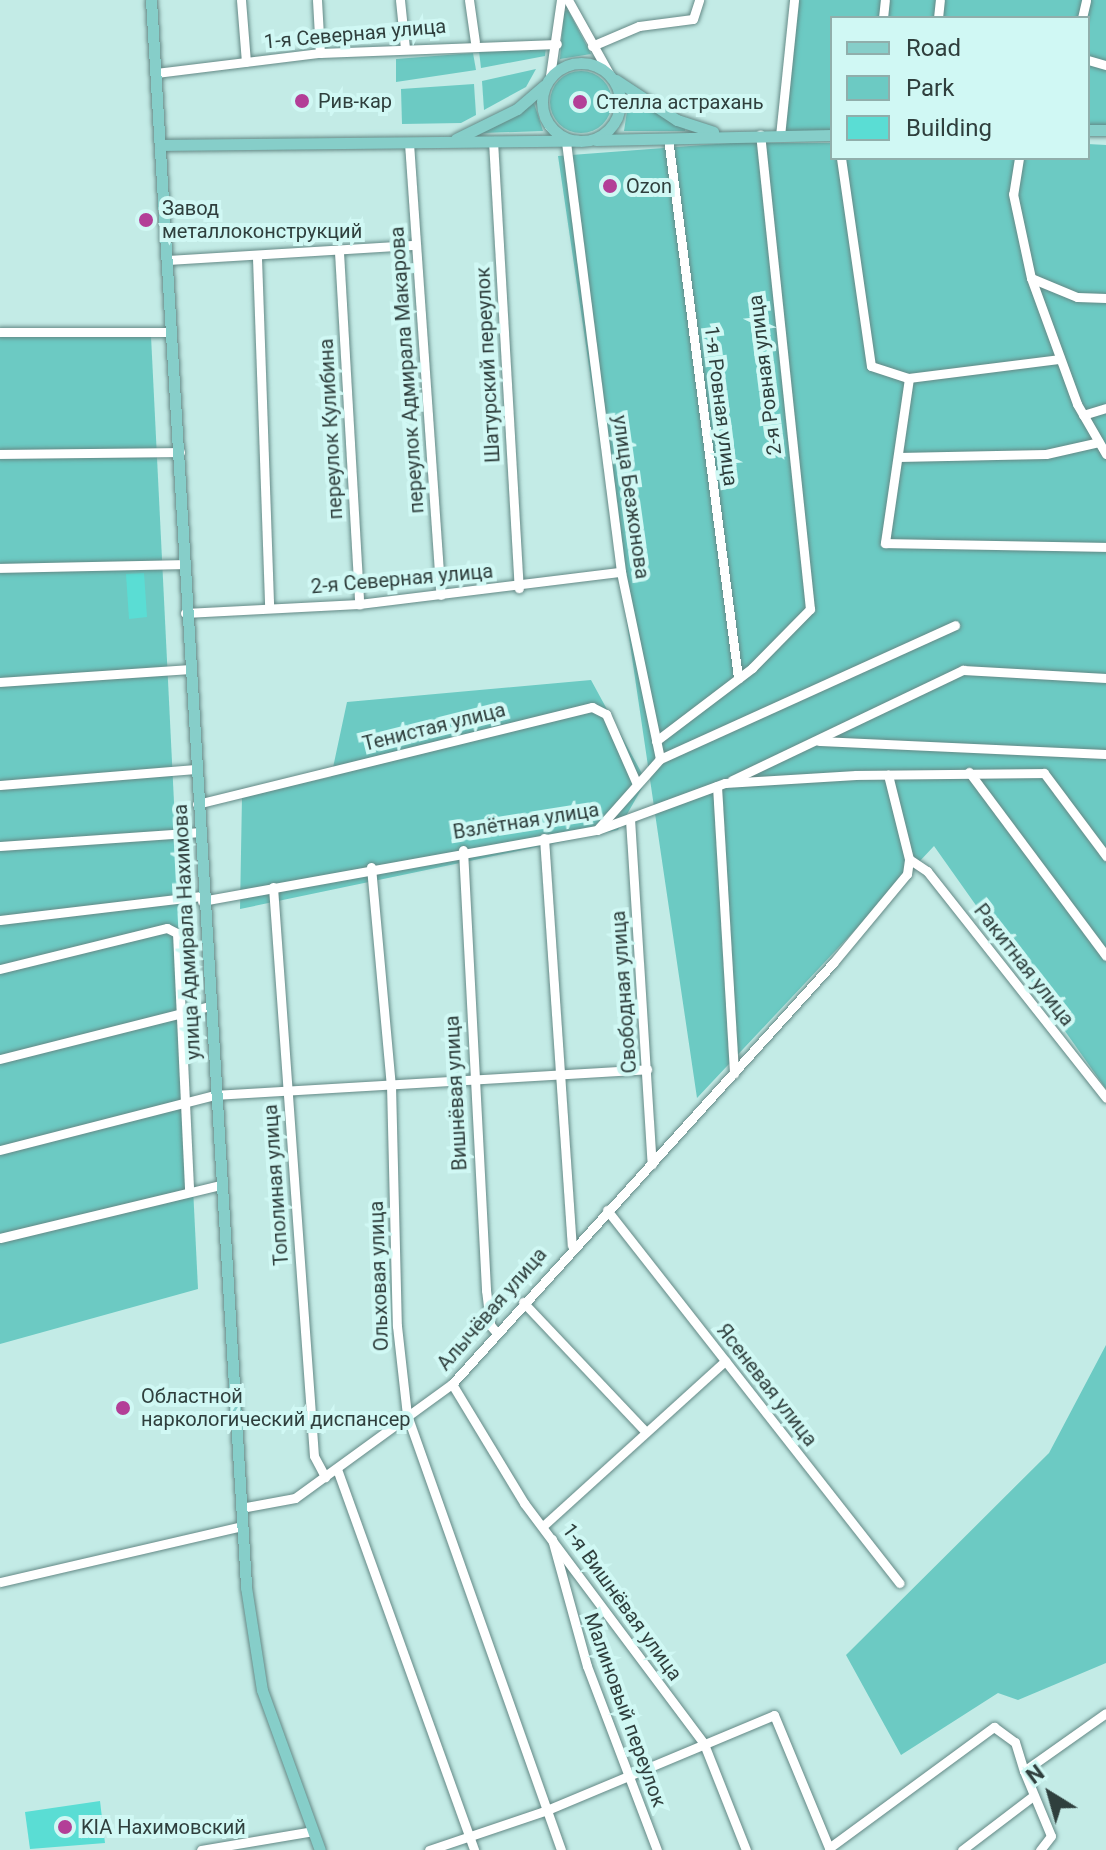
<!DOCTYPE html>
<meta charset="utf-8">
<style>
body{margin:0}
#map{position:relative;width:1106px;height:1850px;overflow:hidden;background:#c3ebe6;font-family:Roboto,sans-serif}
div>[style]{position:absolute}
.green>*{inset:0;background:#6ccac3}
.round{border-radius:50%}
.building>*{inset:0;background:#5addd4}
.roads{filter:drop-shadow(0 0 2px #648986) drop-shadow(0 0 2px #648986)}
.minor>*{height:9px;margin:-4.5px;padding:0 4.5px;transform-origin:4.5px;border-radius:4.5px;background:#fff}
.major>*{height:11px;margin:-5.5px;padding:0 5.5px;transform-origin:5.5px;border-radius:5.5px;background:#86cec9}
.major>.ring{margin:-5.5px;padding:0;box-sizing:content-box;background:none;border:11px solid #86cec9;border-radius:50%}
.dots>*{width:22px;height:22px;translate:-50% -50%;box-sizing:border-box;border:4px solid #d0f8f4;border-radius:50%}
span{translate:-50% -50%;white-space:nowrap;text-align:center;line-height:1.15;-webkit-text-stroke:8px #d0f8f4;paint-order:stroke}
.street-label{font-size:20px;color:#2f3f3d}
.poi-label{font-size:20px;color:#2f3f3d}
.left{translate:0 -50%;text-align:left}
.legend{position:absolute;left:830px;top:16px;width:260px;height:144px;box-sizing:border-box;background:#d0f8f4;border:2px solid #90aeab;margin:0;padding:10px 14px;list-style:none;font-size:24px;color:#2f3f3d}
.legend li{display:flex;align-items:center;gap:16px;height:40px}
.legend b{width:40px;border:2px solid #90aeab}
.north{position:absolute;left:1010px;top:1754px;width:80px;height:80px;-webkit-text-stroke:6px #d0f8f4;paint-order:stroke;rotate:323deg;font-size:22px;font-weight:700;line-height:32px;text-align:center;color:#2f3f3d}
.north::after{content:'';display:block;margin:auto;width:28px;height:36px;background:#2f3f3d;clip-path:polygon(50% 0,100% 100%,50% 72%,0 100%)}
</style>
<div id="map">
<div class="green">
<div style="clip-path:polygon(794px 0,1106px 0,1106px 125px,1088px 126px,1088px 18px,832px 18px,832px 131px,782px 132px)"></div>
<div style="clip-path:polygon(568px 10px,591px 54px,560px 59px,564px 11px)"></div>
<div style="clip-path:polygon(546px 47px,545px 56px,481px 68px,479px 51px)"></div>
<div style="clip-path:polygon(473px 53px,476px 70px,396px 82px,396px 59px)"></div>
<div style="clip-path:polygon(536px 69px,526px 87px,484px 110px,482px 81px)"></div>
<div class="round" style="left:550px;top:71px;width:62px;height:62px"></div>
<div style="clip-path:polygon(474px 84px,476px 115px,461px 123px,402px 124px,401px 89px)"></div>
<div style="clip-path:polygon(629px 98px,685px 128px,685px 131px,624px 131px)"></div>
<div style="clip-path:polygon(534px 103px,543px 131px,482px 133px,515px 117px)"></div>
<div style="clip-path:polygon(730px 143px,832px 143px,832px 158px,1088px 158px,1088px 144px,1106px 145px,1106px 1089px,934px 846px,697px 1098px,558px 156px)"></div>
<div style="clip-path:polygon(0 335px,151px 336px,198px 1289px,0 1344px)"></div>
<div style="clip-path:polygon(591px 680px,646px 781px,618px 830px,240px 909px,242px 796px,331px 777px,347px 702px)"></div>
<div style="clip-path:polygon(1106px 1345px,1106px 1663px,1018px 1700px,998px 1693px,901px 1755px,846px 1655px,1049px 1453px)"></div>
</div>
<div class="building">
<div style="clip-path:polygon(144px 573px,147px 617px,129px 619px,126px 574px)"></div>
<div style="clip-path:polygon(100px 1801px,105px 1843px,30px 1849px,25px 1812px)"></div>
</div>
<div class="roads">
<div class="minor">
<div style="left:241px;top:0;width:62px;rotate:85.4deg"></div>
<div style="left:317px;top:0;width:53px;rotate:86.8deg"></div>
<div style="left:400px;top:0;width:48px;rotate:84.1deg"></div>
<div style="left:469px;top:0;width:42px;rotate:81.9deg"></div>
<div style="left:568px;top:0;width:86px;rotate:60.8deg"></div>
<div style="left:883px;top:18px;width:18px;rotate:-84deg"></div>
<div style="left:938px;top:18px;width:18px;rotate:-84deg"></div>
<div style="left:1082px;top:18px;width:18px;rotate:-77deg"></div>
<div style="left:592px;top:46px;width:51px;rotate:-23.1deg"></div>
<div style="left:639px;top:26px;width:54px;rotate:-7.4deg"></div>
<div style="left:693px;top:19px;width:20px;rotate:-72deg"></div>
<div style="left:1088px;top:60px;width:19px;rotate:16deg"></div>
<div style="left:156px;top:73px;width:165px;rotate:-7deg"></div>
<div style="left:320px;top:53px;width:237px;rotate:-2.2deg"></div>
<div style="left:550px;top:76px;width:77px;rotate:-81.8deg"></div>
<div style="left:549px;top:126px;width:23px;rotate:43deg"></div>
<div style="left:566px;top:142px;width:434px;rotate:82.7deg"></div>
<div style="left:621px;top:572px;width:191px;rotate:78.2deg"></div>
<div style="left:660px;top:759px;width:95px;rotate:131.6deg"></div>
<div style="left:780px;top:136px;width:137px;rotate:-84.1deg"></div>
<div style="left:668px;top:138px;width:545px;rotate:82.61deg"></div>
<div style="left:493px;top:141px;width:448px;rotate:86.7deg"></div>
<div style="left:409px;top:143px;width:453px;rotate:86deg"></div>
<div style="left:841px;top:158px;width:210px;rotate:81.8deg"></div>
<div style="left:871px;top:366px;width:40px;rotate:18deg"></div>
<div style="left:909px;top:378px;width:152px;rotate:-7.2deg"></div>
<div style="left:1019px;top:158px;width:36px;rotate:99deg"></div>
<div style="left:1013px;top:194px;width:86px;rotate:77.9deg"></div>
<div style="left:1031px;top:278px;width:134px;rotate:69.9deg"></div>
<div style="left:1077px;top:404px;width:58px;rotate:59.9deg"></div>
<div style="left:339px;top:252px;width:353px;rotate:86.7deg"></div>
<div style="left:257px;top:258px;width:349px;rotate:88deg"></div>
<div style="left:168px;top:260px;width:248px;rotate:-3.5deg"></div>
<div style="left:1031px;top:278px;width:50px;rotate:22.4deg"></div>
<div style="left:1077px;top:297px;width:29px;rotate:2deg"></div>
<div style="left:0;top:332px;width:172px"></div>
<div style="left:909px;top:378px;width:167px;rotate:98.3deg"></div>
<div style="left:885px;top:543px;width:221px;rotate:1deg"></div>
<div style="left:1083px;top:415px;width:24px;rotate:-17deg"></div>
<div style="left:0;top:454px;width:180px;rotate:-0.6deg"></div>
<div style="left:898px;top:457px;width:148px;rotate:-1.2deg"></div>
<div style="left:1046px;top:454px;width:54px;rotate:-12.8deg"></div>
<div style="left:0;top:568px;width:184px;rotate:-1.2deg"></div>
<div style="left:185px;top:613px;width:174px;rotate:-3deg"></div>
<div style="left:359px;top:604px;width:264px;rotate:-7deg"></div>
<div style="left:0;top:682px;width:190px;rotate:-3.9deg"></div>
<div style="left:656px;top:741px;width:121px;rotate:-37.2deg"></div>
<div style="left:752px;top:668px;width:83px;rotate:-45.5deg"></div>
<div style="left:810px;top:609px;width:477px;rotate:-96deg"></div>
<div style="left:819px;top:741px;width:287px;rotate:2.6deg"></div>
<div style="left:660px;top:759px;width:324px;rotate:-24.4deg"></div>
<div style="left:969px;top:772px;width:229px;rotate:53.3deg"></div>
<div style="left:732px;top:780px;width:256px;rotate:-25.5deg"></div>
<div style="left:963px;top:670px;width:143px;rotate:3.2deg"></div>
<div style="left:0;top:785px;width:196px;rotate:-4.7deg"></div>
<div style="left:717px;top:786px;width:288px;rotate:86.6deg"></div>
<div style="left:197px;top:804px;width:407px;rotate:-13.8deg"></div>
<div style="left:592px;top:707px;width:16px;rotate:27deg"></div>
<div style="left:606px;top:714px;width:74px;rotate:66.2deg"></div>
<div style="left:630px;top:819px;width:346px;rotate:86.4deg"></div>
<div style="left:544px;top:838px;width:408px;rotate:86.1deg"></div>
<div style="left:0;top:846px;width:198px;rotate:-4deg"></div>
<div style="left:463px;top:850px;width:441px;rotate:87deg"></div>
<div style="left:486px;top:1290px;width:35px;rotate:83deg"></div>
<div style="left:490px;top:1325px;width:9px;rotate:49deg"></div>
<div style="left:909px;top:859px;width:22px;rotate:34deg"></div>
<div style="left:927px;top:871px;width:289px;rotate:51.7deg"></div>
<div style="left:371px;top:867px;width:219px;rotate:84.8deg"></div>
<div style="left:391px;top:1085px;width:241px;rotate:88.6deg"></div>
<div style="left:397px;top:1326px;width:90px;rotate:83.6deg"></div>
<div style="left:407px;top:1415px;width:461px;rotate:70.5deg"></div>
<div style="left:273px;top:887px;width:570px;rotate:85.88deg"></div>
<div style="left:314px;top:1456px;width:24px;rotate:62deg"></div>
<div style="left:202px;top:901px;width:401px;rotate:-10.2deg"></div>
<div style="left:597px;top:830px;width:136px;rotate:-20.2deg"></div>
<div style="left:725px;top:783px;width:131px;rotate:-3.5deg"></div>
<div style="left:856px;top:775px;width:188px;rotate:-0.6deg"></div>
<div style="left:1044px;top:773px;width:104px;rotate:53.2deg"></div>
<div style="left:0;top:920px;width:203px;rotate:-6.8deg"></div>
<div style="left:0;top:969px;width:172px;rotate:-13.8deg"></div>
<div style="left:167px;top:928px;width:11px;rotate:27deg"></div>
<div style="left:177px;top:933px;width:259px;rotate:87.3deg"></div>
<div style="left:0;top:1059px;width:216px;rotate:-14.2deg"></div>
<div style="left:0;top:1150px;width:221px;rotate:-14.4deg"></div>
<div style="left:214px;top:1095px;width:434px;rotate:-3.4deg"></div>
<div style="left:607px;top:1210px;width:474px;rotate:51.9deg"></div>
<div style="left:0;top:1238px;width:226px;rotate:-13.5deg"></div>
<div style="left:523px;top:1302px;width:178px;rotate:46.6deg"></div>
<div style="left:452px;top:1384px;width:139px;rotate:58.8deg"></div>
<div style="left:524px;top:1503px;width:301px;rotate:53.2deg"></div>
<div style="left:704px;top:1744px;width:114px;rotate:68.4deg"></div>
<div style="left:337px;top:1469px;width:405px;rotate:70.2deg"></div>
<div style="left:241px;top:1508px;width:55px;rotate:-10.5deg"></div>
<div style="left:295px;top:1498px;width:194px;rotate:-36deg"></div>
<div style="left:452px;top:1384px;width:568px;rotate:-47.86deg"></div>
<div style="left:833px;top:963px;width:116px;rotate:-50.3deg"></div>
<div style="left:907px;top:874px;width:15px;rotate:-82deg"></div>
<div style="left:909px;top:859px;width:87px;rotate:-104deg"></div>
<div style="left:543px;top:1526px;width:246px;rotate:-42.2deg"></div>
<div style="left:552px;top:1539px;width:132px;rotate:74.6deg"></div>
<div style="left:587px;top:1666px;width:197px;rotate:69.2deg"></div>
<div style="left:0;top:1582px;width:248px;rotate:-13deg"></div>
<div style="left:1024px;top:1771px;width:70px;rotate:67.4deg"></div>
<div style="left:1051px;top:1836px;width:18px;rotate:128deg"></div>
<div style="left:829px;top:1848px;width:205px;rotate:-36.3deg"></div>
<div style="left:994px;top:1727px;width:26px;rotate:36deg"></div>
<div style="left:1015px;top:1742px;width:30px;rotate:73deg"></div>
<div style="left:1024px;top:1771px;width:100px;rotate:-35.3deg"></div>
<div style="left:201px;top:1850px;width:114px;rotate:-9.6deg"></div>
<div style="left:429px;top:1850px;width:125px;rotate:-18.7deg"></div>
<div style="left:547px;top:1810px;width:246px;rotate:-22.7deg"></div>
<div style="left:774px;top:1715px;width:146px;rotate:67.5deg"></div>
<div style="left:962px;top:1850px;width:89px;rotate:-37.3deg"></div>
</div>
<div class="major">
<div style="left:151px;top:0;width:1590px;rotate:86.57deg"></div>
<div style="left:246px;top:1587px;width:104px;rotate:81.2deg"></div>
<div style="left:262px;top:1690px;width:170px;rotate:70.1deg"></div>
<div class="ring" style="left:542px;top:63px;width:67px;height:67px"></div>
<div style="left:616px;top:80px;width:73px;rotate:33.3deg"></div>
<div style="left:677px;top:120px;width:38px;rotate:18deg"></div>
<div style="left:1088px;top:130px;width:18px"></div>
<div style="left:456px;top:139px;width:68px;rotate:-26.2deg"></div>
<div style="left:517px;top:109px;width:35px;rotate:-41deg"></div>
<div style="left:596px;top:140px;width:236px;rotate:-1.2deg"></div>
<div style="left:161px;top:145px;width:415px;rotate:-0.6deg"></div>
</div>
</div>
<div class="dots">
<div style="left:302px;top:101px;background:#b33f97"></div>
<div style="left:580px;top:102px;background:#b33f97"></div>
<div style="left:610px;top:186px;background:#b33f97"></div>
<div style="left:146px;top:220px;background:#b33f97"></div>
<div style="left:123px;top:1408px;background:#b33f97"></div>
<div style="left:65px;top:1827px;background:#b33f97"></div>
</div>
<div class="street-label">
<span style="left:355px;top:34px;rotate:-5deg">1-я Северная улица</span>
<span style="left:488px;top:365px;rotate:-93deg">Шатурский переулок</span>
<span style="left:407px;top:370px;rotate:-94deg">переулок Адмирала Макарова</span>
<span style="left:765px;top:375px;rotate:-97deg">2-я Ровная улица</span>
<span style="left:721px;top:406px;rotate:83deg">1-я Ровная улица</span>
<span style="left:331px;top:429px;rotate:-93deg">переулок Кулибина</span>
<span style="left:631px;top:497px;rotate:82deg">улица Безжонова</span>
<span style="left:402px;top:579px;rotate:-5deg">2-я Северная улица</span>
<span style="left:434px;top:727px;rotate:-14deg">Тенистая улица</span>
<span style="left:526px;top:821px;rotate:-9deg">Взлётная улица</span>
<span style="left:187px;top:932px;rotate:-93deg">улица Адмирала Нахимова</span>
<span style="left:1024px;top:965px;rotate:52deg">Ракитная улица</span>
<span style="left:624px;top:992px;rotate:-94deg">Свободная улица</span>
<span style="left:456px;top:1093px;rotate:-93deg">Вишнёвая улица</span>
<span style="left:276px;top:1185px;rotate:-94deg">Тополиная улица</span>
<span style="left:379px;top:1276px;rotate:-92deg">Ольховая улица</span>
<span style="left:492px;top:1309px;rotate:-49deg">Алычёвая улица</span>
<span style="left:767px;top:1385px;rotate:52deg">Ясеневая улица</span>
<span style="left:622px;top:1602px;rotate:54deg">1-я Вишнёвая улица</span>
<span style="left:625px;top:1710px;rotate:70deg">Малиновый переулок</span>
</div>
<div class="poi-label">
<span class="left" style="left:318px;top:101px">Рив-кар</span>
<span class="left" style="left:596px;top:102px">Стелла астрахань</span>
<span class="left" style="left:626px;top:186px">Ozon</span>
<span class="left" style="left:162px;top:220px">Завод<br>металлоконструкций</span>
<span class="left" style="left:141px;top:1408px">Областной<br>наркологический диспансер</span>
<span class="left" style="left:81px;top:1827px">KIA Нахимовский</span>
</div>
<ul class="legend">
<li><b style="height:10px;background:#86cec9"></b>Road</li>
<li><b style="height:22px;background:#6ccac3"></b>Park</li>
<li><b style="height:22px;background:#5addd4"></b>Building</li>
</ul>
<div class="north">N</div>
</div>
